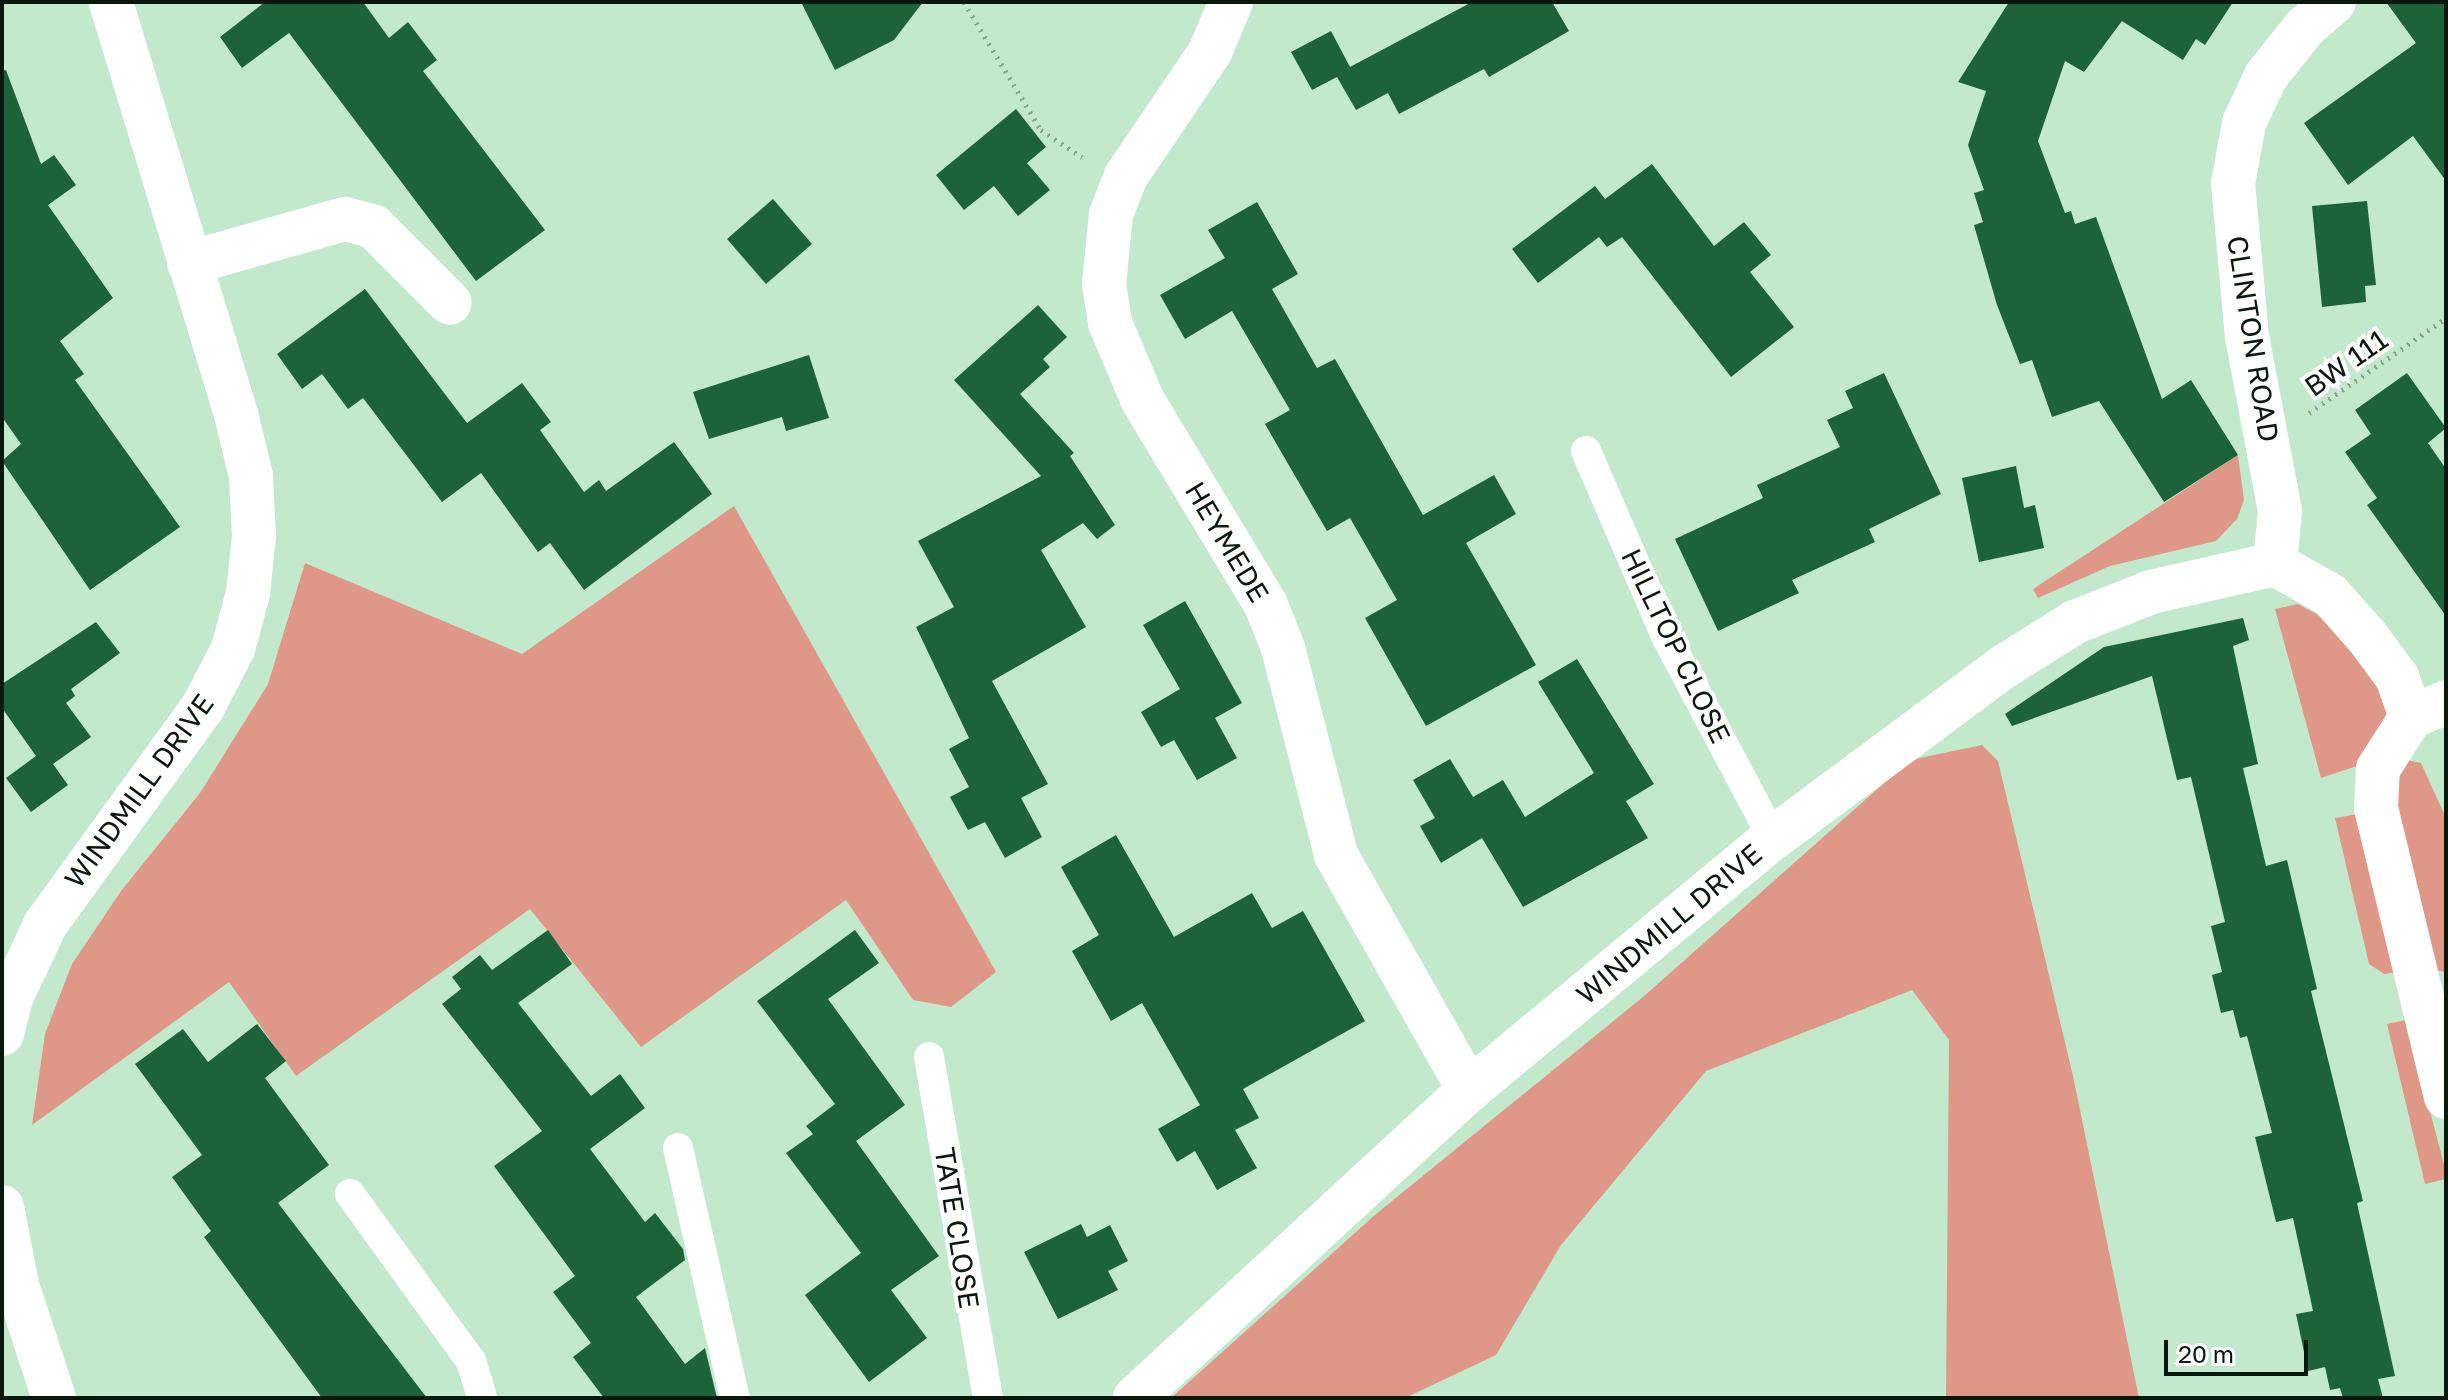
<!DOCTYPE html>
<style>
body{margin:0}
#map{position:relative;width:2448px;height:1400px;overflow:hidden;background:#c3e9cd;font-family:"Golos Text",sans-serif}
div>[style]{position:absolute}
.green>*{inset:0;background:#df9888}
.building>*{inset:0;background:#1c6339}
.path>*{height:5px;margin-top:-2.5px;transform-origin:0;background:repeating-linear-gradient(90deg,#87a58f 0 2px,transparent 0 8px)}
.service>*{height:30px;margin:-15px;padding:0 15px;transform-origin:15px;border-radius:15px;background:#fff}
.minor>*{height:44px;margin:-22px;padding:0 22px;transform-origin:22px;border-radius:22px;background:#fff}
span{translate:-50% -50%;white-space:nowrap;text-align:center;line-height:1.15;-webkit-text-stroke:8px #fff;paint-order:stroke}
.street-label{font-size:28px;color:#09170d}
.frame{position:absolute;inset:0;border:4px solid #09170d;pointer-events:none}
.scale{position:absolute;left:2164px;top:1340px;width:144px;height:36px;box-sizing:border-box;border:4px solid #09170d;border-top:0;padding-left:10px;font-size:24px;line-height:28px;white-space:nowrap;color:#09170d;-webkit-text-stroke:6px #fff;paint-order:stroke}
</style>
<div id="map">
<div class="green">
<div style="clip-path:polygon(2238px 455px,2244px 500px,2237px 519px,2216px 541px,2110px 566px,2038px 598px,2033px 589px)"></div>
<div style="clip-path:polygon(734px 506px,996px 972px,951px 1007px,913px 1000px,846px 900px,641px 1047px,530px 909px,296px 1076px,229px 982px,32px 1125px,45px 1034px,72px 964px,121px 891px,200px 793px,268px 684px,305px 563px,522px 654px)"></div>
<div style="clip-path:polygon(2298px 604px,2333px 623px,2389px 701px,2383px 729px,2366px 763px,2321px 778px,2275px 609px)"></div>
<div style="clip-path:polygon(1982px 745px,1998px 761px,2073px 1076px,2139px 1398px,1946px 1398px,1949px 1040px,1912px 990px,1706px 1071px,1561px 1245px,1496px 1355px,1405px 1398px,1171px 1398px,1376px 1214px,1643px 997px,1910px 760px)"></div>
<div style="clip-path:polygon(2397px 758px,2421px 763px,2446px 818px,2446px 972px,2421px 968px,2380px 784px)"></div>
<div style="clip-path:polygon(2364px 813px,2397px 972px,2384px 974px,2369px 964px,2335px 818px)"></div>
<div style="clip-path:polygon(2406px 1020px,2446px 1172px,2446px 1179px,2425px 1184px,2387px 1024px)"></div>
</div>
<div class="building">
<div style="clip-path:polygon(265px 2px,363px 2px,389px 38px,408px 22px,437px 60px,423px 71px,545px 230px,476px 281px,289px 33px,242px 68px,220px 37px)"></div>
<div style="clip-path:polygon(801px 2px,923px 2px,894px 40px,835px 70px)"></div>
<div style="clip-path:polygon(1472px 2px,1552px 2px,1569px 31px,1489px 77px,1484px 69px,1399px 114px,1388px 93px,1356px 110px,1337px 77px,1312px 90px,1291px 52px,1331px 31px,1350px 67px)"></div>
<div style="clip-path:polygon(2009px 2px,2233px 2px,2205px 45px,2196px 39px,2183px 60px,2122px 21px,2084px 72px,2065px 61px,2038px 141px,2065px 213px,2071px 211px,2075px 224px,2096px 217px,2162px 399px,2191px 380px,2238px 455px,2164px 502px,2099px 401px,2052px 417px,2032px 360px,2020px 364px,1997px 305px,1974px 225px,1983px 222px,1974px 193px,1984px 190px,1968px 145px,1986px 91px,1958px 82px)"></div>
<div style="clip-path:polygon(2386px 2px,2446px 2px,2446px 181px,2413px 136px,2348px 185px,2304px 123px,2416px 43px)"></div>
<div style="clip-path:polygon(6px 70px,41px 164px,54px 155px,76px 185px,48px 205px,113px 298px,60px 341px,84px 374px,75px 380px,180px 527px,90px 590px,2px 461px,21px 444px,2px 417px,2px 71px)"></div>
<div style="clip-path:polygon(1016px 109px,1046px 147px,1027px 163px,1050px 190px,1018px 216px,994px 186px,964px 210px,936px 175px)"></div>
<div style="clip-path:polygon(1652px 164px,1714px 246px,1744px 222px,1771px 255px,1750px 272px,1794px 327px,1731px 377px,1622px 237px,1607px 247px,1599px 237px,1538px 283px,1512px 249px,1595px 186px,1605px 199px)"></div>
<div style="clip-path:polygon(773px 199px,812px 244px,766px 284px,727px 239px)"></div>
<div style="clip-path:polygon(2367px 201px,2376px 285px,2365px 286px,2366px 302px,2322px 307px,2312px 206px)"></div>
<div style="clip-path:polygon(1257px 202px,1298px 274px,1272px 289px,1317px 368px,1335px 359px,1423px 515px,1494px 475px,1516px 514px,1466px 543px,1536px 665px,1426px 726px,1365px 618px,1397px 600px,1350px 518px,1327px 531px,1265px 424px,1290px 410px,1232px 311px,1185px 339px,1160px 295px,1225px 258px,1208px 230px)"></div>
<div style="clip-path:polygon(365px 289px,467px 423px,522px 383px,551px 422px,540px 430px,584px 492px,599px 480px,606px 491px,674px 442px,712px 494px,584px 590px,550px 543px,538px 552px,481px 473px,442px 502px,363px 398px,348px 409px,322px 374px,302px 389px,277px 354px)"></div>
<div style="clip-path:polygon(1038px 305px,1067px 337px,1043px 359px,1050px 367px,1020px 394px,1074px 453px,1070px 456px,1115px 525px,1097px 539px,1083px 523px,1041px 550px,1086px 627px,992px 681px,1048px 784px,1021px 798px,1042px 837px,1005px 858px,985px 822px,968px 830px,950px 797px,969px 787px,949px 749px,969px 738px,916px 627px,954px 607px,918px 541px,1041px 476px,954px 380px)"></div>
<div style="clip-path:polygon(809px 355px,829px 418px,786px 431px,782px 417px,709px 439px,693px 392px)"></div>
<div style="clip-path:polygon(1884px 373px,1941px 494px,1869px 529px,1875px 542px,1792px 580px,1799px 593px,1718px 631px,1675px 539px,1763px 498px,1757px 485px,1840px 447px,1827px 420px,1853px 408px,1845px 391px)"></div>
<div style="clip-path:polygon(2407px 373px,2446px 428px,2428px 443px,2446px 469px,2446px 616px,2367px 505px,2377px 498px,2345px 452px,2371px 434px,2355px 410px)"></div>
<div style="clip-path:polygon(2016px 466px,2024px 508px,2035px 505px,2044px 548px,1979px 562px,1962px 478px)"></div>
<div style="clip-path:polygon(1185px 601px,1242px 703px,1215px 718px,1237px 758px,1197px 780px,1174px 740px,1161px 747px,1141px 712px,1180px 689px,1143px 625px)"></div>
<div style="clip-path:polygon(2243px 618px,2249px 640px,2233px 646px,2258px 764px,2243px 768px,2266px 866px,2287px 860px,2317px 989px,2311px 991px,2363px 1201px,2357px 1203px,2395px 1376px,2378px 1379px,2383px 1398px,2343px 1398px,2340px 1388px,2330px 1390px,2325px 1367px,2308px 1371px,2296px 1314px,2313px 1311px,2293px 1218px,2276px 1222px,2255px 1137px,2272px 1133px,2247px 1036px,2240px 1038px,2233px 1010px,2221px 1013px,2212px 975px,2222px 972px,2211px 926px,2225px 922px,2191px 777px,2177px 780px,2152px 676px,2012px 726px,2005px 714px,2104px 647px)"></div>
<div style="clip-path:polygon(96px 622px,120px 653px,71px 689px,75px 696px,66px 703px,91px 737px,53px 764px,68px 785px,31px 812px,6px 778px,36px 756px,2px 708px,2px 684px)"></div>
<div style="clip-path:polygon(1577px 659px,1654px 784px,1626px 801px,1648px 838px,1523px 907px,1482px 838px,1441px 863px,1420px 826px,1435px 818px,1413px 780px,1450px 759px,1473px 797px,1503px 780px,1525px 817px,1594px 773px,1538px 682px)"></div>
<div style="clip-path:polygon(1116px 835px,1174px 937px,1252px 893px,1272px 928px,1303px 911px,1365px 1021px,1243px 1089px,1259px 1118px,1235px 1130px,1257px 1168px,1217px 1190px,1195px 1151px,1177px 1162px,1158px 1129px,1200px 1105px,1142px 1003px,1111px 1021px,1072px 951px,1099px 935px,1061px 867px)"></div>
<div style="clip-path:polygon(548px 930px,572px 964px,518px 1003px,591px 1096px,620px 1074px,645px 1108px,590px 1149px,645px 1222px,655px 1213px,683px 1249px,685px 1260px,636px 1297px,685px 1364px,705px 1348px,717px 1398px,604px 1398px,573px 1357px,591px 1343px,553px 1292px,575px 1276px,494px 1166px,542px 1131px,442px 1004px,461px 989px,452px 977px,480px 955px,492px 970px)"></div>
<div style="clip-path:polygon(855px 930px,879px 963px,828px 999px,905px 1105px,856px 1141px,939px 1256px,891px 1290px,927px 1338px,869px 1382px,805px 1295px,861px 1253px,786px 1153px,813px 1134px,806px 1126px,835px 1104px,757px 1001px)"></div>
<div style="clip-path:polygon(257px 1024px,286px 1061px,265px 1078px,329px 1165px,278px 1203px,427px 1398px,322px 1398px,204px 1237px,211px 1231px,172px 1177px,202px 1155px,135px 1064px,183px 1029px,208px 1062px)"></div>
<div style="clip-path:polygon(1081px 1224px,1087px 1237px,1110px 1225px,1128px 1261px,1108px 1271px,1118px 1290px,1058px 1319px,1024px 1252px)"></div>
</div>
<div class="path">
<div style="left:964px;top:2px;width:149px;rotate:59deg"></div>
<div style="left:1041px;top:130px;width:49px;rotate:33.4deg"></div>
<div style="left:2309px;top:413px;width:167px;rotate:-34.7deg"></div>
</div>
<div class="service">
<div style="left:1586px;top:451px;width:204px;rotate:66.6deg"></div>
<div style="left:1667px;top:638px;width:226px;rotate:62.1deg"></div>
<div style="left:929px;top:1057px;width:346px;rotate:80.2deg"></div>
<div style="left:678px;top:1148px;width:256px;rotate:77.2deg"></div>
<div style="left:350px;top:1194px;width:206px;rotate:54.1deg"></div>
<div style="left:471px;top:1361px;width:39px;rotate:73deg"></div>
</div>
<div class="minor">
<div style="left:1231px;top:2px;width:54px;rotate:112.8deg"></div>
<div style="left:1210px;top:52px;width:150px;rotate:124.1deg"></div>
<div style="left:1126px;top:176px;width:41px;rotate:111.5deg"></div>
<div style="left:1111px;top:214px;width:70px;rotate:95.7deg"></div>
<div style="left:1104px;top:284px;width:39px;rotate:81deg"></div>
<div style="left:1110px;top:323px;width:85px;rotate:67.1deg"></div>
<div style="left:1143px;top:401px;width:238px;rotate:58.9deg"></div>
<div style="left:1266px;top:605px;width:46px;rotate:68.4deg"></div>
<div style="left:1283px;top:648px;width:214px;rotate:75.6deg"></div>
<div style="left:1336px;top:855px;width:270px;rotate:60.5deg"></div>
<div style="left:189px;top:263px;width:162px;rotate:-15.8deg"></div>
<div style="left:345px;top:219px;width:30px;rotate:15deg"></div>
<div style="left:374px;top:227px;width:107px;rotate:45deg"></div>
<div style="left:2275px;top:564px;width:63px;rotate:29.4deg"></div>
<div style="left:2330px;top:595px;width:57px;rotate:48.5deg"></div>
<div style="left:2368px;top:638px;width:49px;rotate:53.4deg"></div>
<div style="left:2397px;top:677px;width:42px;rotate:70.7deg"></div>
<div style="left:2411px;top:717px;width:62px;rotate:122.4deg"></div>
<div style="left:2378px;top:769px;width:39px;rotate:93deg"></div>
<div style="left:2376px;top:808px;width:297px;rotate:76.4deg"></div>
<div style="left:2275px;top:564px;width:53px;rotate:-84.6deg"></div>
<div style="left:2280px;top:511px;width:177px;rotate:-100.7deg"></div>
<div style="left:2247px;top:337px;width:154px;rotate:-95.2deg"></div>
<div style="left:2233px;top:184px;width:62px;rotate:-79.8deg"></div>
<div style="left:2244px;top:123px;width:52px;rotate:-64.9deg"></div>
<div style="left:2266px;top:76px;width:63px;rotate:-51.5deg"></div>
<div style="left:2305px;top:27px;width:38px;rotate:-41deg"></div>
<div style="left:2411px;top:717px;width:38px;rotate:-23deg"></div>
<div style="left:2px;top:1034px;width:37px;rotate:-76deg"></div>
<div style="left:11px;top:998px;width:81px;rotate:-65deg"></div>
<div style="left:45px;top:925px;width:269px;rotate:-54.1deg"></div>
<div style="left:203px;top:707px;width:65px;rotate:-62.7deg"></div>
<div style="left:233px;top:649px;width:58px;rotate:-75deg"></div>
<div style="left:248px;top:593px;width:57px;rotate:-84deg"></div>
<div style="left:254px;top:536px;width:60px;rotate:-92.9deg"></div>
<div style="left:251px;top:476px;width:64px;rotate:-103.6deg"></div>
<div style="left:236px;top:414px;width:431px;rotate:-106.9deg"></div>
<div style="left:2px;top:1207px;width:79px;rotate:79.1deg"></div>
<div style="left:17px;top:1285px;width:119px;rotate:71.9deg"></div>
<div style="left:1135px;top:1398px;width:454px;rotate:-42.7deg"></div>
<div style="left:1469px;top:1090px;width:395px;rotate:-39.7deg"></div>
<div style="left:1773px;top:838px;width:289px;rotate:-36.6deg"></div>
<div style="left:2005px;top:666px;width:83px;rotate:-32.2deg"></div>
<div style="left:2075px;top:622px;width:82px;rotate:-21.5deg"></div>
<div style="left:2151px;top:592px;width:127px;rotate:-12.7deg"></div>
</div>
<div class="street-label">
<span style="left:2253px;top:339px;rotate:81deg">CLINTON ROAD</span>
<span style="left:2346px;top:363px;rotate:-35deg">BW 111</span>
<span style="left:1227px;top:542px;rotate:59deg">HEYMEDE</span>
<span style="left:1676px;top:646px;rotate:64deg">HILLTOP CLOSE</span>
<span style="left:139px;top:791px;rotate:-54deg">WINDMILL DRIVE</span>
<span style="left:1669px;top:924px;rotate:-40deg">WINDMILL DRIVE</span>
<span style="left:957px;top:1228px;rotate:81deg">TATE CLOSE</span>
</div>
<div class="frame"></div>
<div class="scale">20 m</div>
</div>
